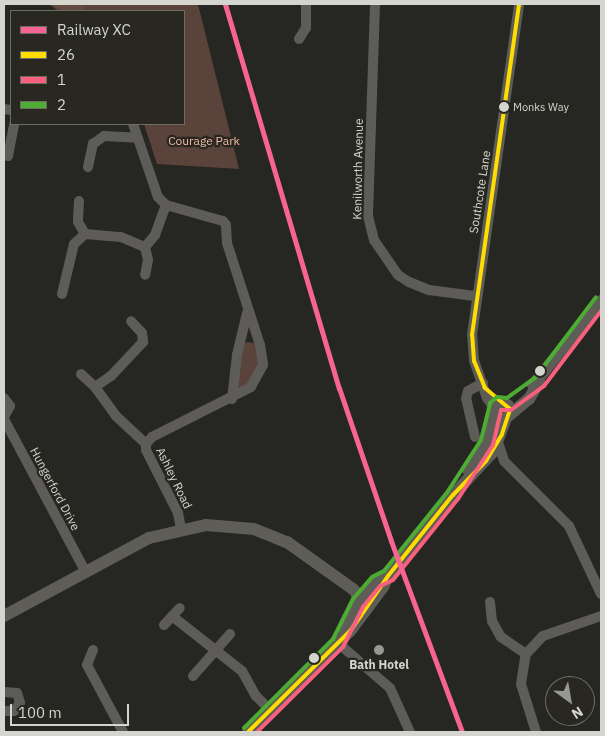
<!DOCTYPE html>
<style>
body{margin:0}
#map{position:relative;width:605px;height:736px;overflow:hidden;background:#262622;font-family:"IBM Plex Sans",sans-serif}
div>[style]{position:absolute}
.green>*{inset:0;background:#5a433a}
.forest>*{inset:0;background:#654c43}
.minor>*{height:10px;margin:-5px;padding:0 5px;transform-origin:5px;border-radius:5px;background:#5e5c58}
.major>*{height:12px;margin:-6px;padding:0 6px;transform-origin:6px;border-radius:6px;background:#5f5d58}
.bus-1>*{height:4px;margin:-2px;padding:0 2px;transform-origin:2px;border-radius:2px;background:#fd0}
.bus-2>*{height:4px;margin:-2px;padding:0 2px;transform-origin:2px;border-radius:2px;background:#f8607d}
.bus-3>*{height:4px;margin:-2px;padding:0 2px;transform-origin:2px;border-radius:2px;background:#4cad32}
.rail-1>*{height:5px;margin:-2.5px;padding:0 2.5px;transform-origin:2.5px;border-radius:2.5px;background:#f76393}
.dots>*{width:14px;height:14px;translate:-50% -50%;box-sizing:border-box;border:2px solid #282820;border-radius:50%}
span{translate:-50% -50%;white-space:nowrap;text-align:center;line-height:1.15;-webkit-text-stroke:4.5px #282820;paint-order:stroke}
.bus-label{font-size:11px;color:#d5d5d0}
.left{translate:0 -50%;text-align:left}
.park-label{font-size:12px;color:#f0b7a2}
.street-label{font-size:12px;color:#d5d5d0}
.poi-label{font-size:12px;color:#d5d5d0;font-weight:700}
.frame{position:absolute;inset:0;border:5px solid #d5d5d0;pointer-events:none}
.legend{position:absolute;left:10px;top:10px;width:175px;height:115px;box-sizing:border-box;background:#282820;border:1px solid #6d6d66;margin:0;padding:6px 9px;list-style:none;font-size:15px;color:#d5d5d0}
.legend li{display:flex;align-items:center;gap:10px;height:25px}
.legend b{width:25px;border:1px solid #6d6d66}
.north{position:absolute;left:545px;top:676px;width:50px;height:50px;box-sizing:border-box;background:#282820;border:1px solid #6d6d66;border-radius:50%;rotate:148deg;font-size:14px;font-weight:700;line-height:20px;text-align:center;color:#d5d5d0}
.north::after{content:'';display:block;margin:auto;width:18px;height:22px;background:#989893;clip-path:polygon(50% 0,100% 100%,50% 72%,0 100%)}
.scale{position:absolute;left:10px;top:704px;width:119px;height:22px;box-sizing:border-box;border:2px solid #d5d5d0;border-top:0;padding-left:6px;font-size:15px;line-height:18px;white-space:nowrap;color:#d5d5d0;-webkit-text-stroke:4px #282820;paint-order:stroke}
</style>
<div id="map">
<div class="green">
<div style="clip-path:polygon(49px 4px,198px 4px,239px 169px,157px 164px,144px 124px,184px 124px,184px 11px,58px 11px)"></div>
<div style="clip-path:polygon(247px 342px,254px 343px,260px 360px,255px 377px,241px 389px,236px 384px,243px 345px)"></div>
</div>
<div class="forest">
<div style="clip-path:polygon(49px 4px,84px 4px,82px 11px,65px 11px)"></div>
</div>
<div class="minor">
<div style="left:375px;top:4px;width:212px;rotate:91.9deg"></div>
<div style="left:368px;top:216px;width:25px;rotate:76deg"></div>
<div style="left:374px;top:240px;width:42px;rotate:55.6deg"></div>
<div style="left:398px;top:275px;width:13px;rotate:32deg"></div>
<div style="left:409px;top:282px;width:22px;rotate:22deg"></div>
<div style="left:429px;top:290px;width:46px;rotate:7.4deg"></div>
<div style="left:299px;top:39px;width:13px;rotate:-58deg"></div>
<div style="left:306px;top:28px;width:24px;rotate:-90deg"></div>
<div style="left:4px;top:109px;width:7px;rotate:8deg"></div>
<div style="left:133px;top:124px;width:77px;rotate:71.1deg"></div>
<div style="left:158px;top:197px;width:11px;rotate:45deg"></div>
<div style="left:166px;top:205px;width:59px;rotate:15.7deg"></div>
<div style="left:223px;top:221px;width:5px;rotate:53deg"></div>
<div style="left:226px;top:225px;width:18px;rotate:87deg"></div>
<div style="left:227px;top:243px;width:107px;rotate:72.1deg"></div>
<div style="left:260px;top:345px;width:20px;rotate:81deg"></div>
<div style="left:263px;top:365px;width:25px;rotate:119deg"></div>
<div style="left:251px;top:387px;width:111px;rotate:153.2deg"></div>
<div style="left:152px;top:437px;width:9px;rotate:131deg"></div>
<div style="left:8px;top:156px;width:33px;rotate:-79deg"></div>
<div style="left:88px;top:167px;width:24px;rotate:-78deg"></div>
<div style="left:93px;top:144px;width:14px;rotate:-36deg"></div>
<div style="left:104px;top:136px;width:34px;rotate:3deg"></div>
<div style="left:79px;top:201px;width:21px;rotate:93deg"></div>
<div style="left:78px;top:222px;width:14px;rotate:60deg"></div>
<div style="left:145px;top:247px;width:13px;rotate:77deg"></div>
<div style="left:148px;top:260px;width:15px;rotate:101deg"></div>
<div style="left:62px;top:294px;width:51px;rotate:-76.5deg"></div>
<div style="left:74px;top:244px;width:15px;rotate:-42deg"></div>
<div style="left:85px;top:234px;width:36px;rotate:5deg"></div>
<div style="left:121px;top:237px;width:26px;rotate:23deg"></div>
<div style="left:145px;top:247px;width:16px;rotate:-50deg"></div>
<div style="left:155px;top:235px;width:32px;rotate:-70deg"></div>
<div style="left:81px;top:374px;width:19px;rotate:43deg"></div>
<div style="left:95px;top:387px;width:36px;rotate:54deg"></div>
<div style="left:116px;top:416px;width:41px;rotate:43deg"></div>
<div style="left:146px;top:444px;width:6px;rotate:90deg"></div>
<div style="left:146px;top:450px;width:71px;rotate:63.1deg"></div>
<div style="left:178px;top:513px;width:16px;rotate:79deg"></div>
<div style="left:95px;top:387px;width:19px;rotate:-35deg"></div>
<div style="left:111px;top:376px;width:47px;rotate:-46.7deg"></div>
<div style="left:143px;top:342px;width:9px;rotate:-96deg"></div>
<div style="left:142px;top:333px;width:16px;rotate:-133deg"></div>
<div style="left:4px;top:398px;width:10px;rotate:53deg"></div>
<div style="left:10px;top:406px;width:13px;rotate:119deg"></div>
<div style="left:232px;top:399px;width:44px;rotate:-83.5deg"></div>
<div style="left:237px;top:355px;width:43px;rotate:-76.6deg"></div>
<div style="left:494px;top:408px;width:12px;rotate:-125deg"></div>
<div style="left:487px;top:398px;width:39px;rotate:-109deg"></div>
<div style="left:474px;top:361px;width:26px;rotate:-94deg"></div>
<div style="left:472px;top:335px;width:334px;rotate:-81.9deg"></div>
<div style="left:4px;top:419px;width:172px;rotate:61.9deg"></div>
<div style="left:475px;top:437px;width:39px;rotate:-103deg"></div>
<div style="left:466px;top:399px;width:8px;rotate:-76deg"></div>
<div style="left:468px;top:391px;width:17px;rotate:-28deg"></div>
<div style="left:498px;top:442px;width:20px;rotate:72deg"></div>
<div style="left:504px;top:461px;width:92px;rotate:45deg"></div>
<div style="left:569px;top:526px;width:75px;rotate:64.8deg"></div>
<div style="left:490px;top:602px;width:19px;rotate:84deg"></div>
<div style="left:492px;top:621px;width:18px;rotate:61deg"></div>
<div style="left:501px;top:637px;width:30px;rotate:34deg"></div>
<div style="left:172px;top:616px;width:89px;rotate:38.2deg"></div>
<div style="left:242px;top:671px;width:29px;rotate:61deg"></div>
<div style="left:256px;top:696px;width:20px;rotate:45deg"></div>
<div style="left:164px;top:625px;width:23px;rotate:-47deg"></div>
<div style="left:338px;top:643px;width:69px;rotate:40.9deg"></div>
<div style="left:390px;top:688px;width:48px;rotate:65.6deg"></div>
<div style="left:93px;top:650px;width:16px;rotate:112deg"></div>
<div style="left:87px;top:665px;width:76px;rotate:61.8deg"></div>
<div style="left:193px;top:676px;width:56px;rotate:-48.6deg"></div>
<div style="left:4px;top:692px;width:13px;rotate:4deg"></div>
<div style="left:17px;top:693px;width:10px;rotate:73deg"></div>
<div style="left:20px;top:703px;width:10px;rotate:127deg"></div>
<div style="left:14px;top:711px;width:10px;rotate:180deg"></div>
<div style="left:536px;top:732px;width:50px;rotate:-107.4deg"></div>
<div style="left:521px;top:684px;width:30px;rotate:-81deg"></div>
<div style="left:526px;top:654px;width:25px;rotate:-47deg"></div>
<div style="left:543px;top:636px;width:61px;rotate:-19deg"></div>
</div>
<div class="major">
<div style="left:533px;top:385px;width:108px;rotate:-51deg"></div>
<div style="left:468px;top:470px;width:34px;rotate:-56deg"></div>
<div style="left:487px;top:442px;width:36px;rotate:-77deg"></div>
<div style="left:495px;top:407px;width:6px;rotate:-45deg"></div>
<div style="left:499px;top:403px;width:9px;rotate:13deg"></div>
<div style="left:4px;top:616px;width:165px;rotate:-28.3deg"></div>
<div style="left:149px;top:538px;width:58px;rotate:-12.8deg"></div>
<div style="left:206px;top:525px;width:48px;rotate:4.8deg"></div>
<div style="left:254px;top:529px;width:35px;rotate:22deg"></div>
<div style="left:287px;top:542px;width:81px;rotate:35.5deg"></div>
<div style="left:353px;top:589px;width:23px;rotate:52deg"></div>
<div style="left:344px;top:635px;width:17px;rotate:-77deg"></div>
<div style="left:348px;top:618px;width:18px;rotate:-56deg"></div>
<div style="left:358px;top:603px;width:28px;rotate:-51deg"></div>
<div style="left:376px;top:581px;width:13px;rotate:-23deg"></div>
<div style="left:248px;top:732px;width:145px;rotate:-44.7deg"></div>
<div style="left:351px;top:630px;width:54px;rotate:-53.3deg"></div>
<div style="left:383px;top:587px;width:12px;rotate:-66deg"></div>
<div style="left:388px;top:576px;width:104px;rotate:-51.3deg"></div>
<div style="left:453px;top:495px;width:59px;rotate:-47.1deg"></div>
<div style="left:493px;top:452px;width:36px;rotate:-69deg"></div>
<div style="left:506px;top:418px;width:30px;rotate:-40deg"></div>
<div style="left:529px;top:399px;width:20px;rotate:-60deg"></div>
</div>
<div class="bus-1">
<div style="left:248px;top:732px;width:145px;rotate:-44.7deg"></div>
<div style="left:351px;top:630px;width:65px;rotate:-55.6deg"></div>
<div style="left:388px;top:576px;width:104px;rotate:-51.3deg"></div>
<div style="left:453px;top:495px;width:47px;rotate:-45.9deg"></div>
<div style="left:486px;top:461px;width:31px;rotate:-59deg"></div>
<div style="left:502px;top:434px;width:26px;rotate:-72deg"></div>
<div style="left:510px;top:409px;width:33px;rotate:-140deg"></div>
<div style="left:485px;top:388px;width:29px;rotate:-112deg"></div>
<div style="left:474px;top:361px;width:26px;rotate:-94deg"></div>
<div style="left:472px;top:335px;width:334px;rotate:-81.9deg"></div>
</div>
<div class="bus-2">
<div style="left:257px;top:732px;width:121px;rotate:-44.7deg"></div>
<div style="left:343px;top:647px;width:45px;rotate:-63.4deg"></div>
<div style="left:363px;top:607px;width:27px;rotate:-51deg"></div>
<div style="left:380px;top:586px;width:14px;rotate:-25deg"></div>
<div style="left:393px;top:580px;width:104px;rotate:-51.3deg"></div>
<div style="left:458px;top:499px;width:64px;rotate:-57.1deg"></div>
<div style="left:493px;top:445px;width:36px;rotate:-77deg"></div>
<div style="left:501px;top:410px;width:10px"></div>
<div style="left:511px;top:410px;width:41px;rotate:-36deg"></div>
<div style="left:544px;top:386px;width:94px;rotate:-52.8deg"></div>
</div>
<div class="bus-3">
<div style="left:244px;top:728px;width:126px;rotate:-45deg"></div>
<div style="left:333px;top:639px;width:45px;rotate:-63.4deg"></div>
<div style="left:353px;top:599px;width:29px;rotate:-49deg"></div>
<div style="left:372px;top:577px;width:13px;rotate:-27deg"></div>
<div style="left:384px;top:571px;width:102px;rotate:-51.3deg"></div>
<div style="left:448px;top:491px;width:61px;rotate:-57.1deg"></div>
<div style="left:481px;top:440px;width:38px;rotate:-76deg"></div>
<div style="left:490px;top:403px;width:9px;rotate:-41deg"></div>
<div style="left:497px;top:397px;width:10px;rotate:6deg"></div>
<div style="left:507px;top:398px;width:34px;rotate:-36deg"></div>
<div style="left:535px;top:378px;width:101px;rotate:-53deg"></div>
</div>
<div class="rail-1">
<div style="left:225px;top:4px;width:401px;rotate:73.5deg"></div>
<div style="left:339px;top:388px;width:162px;rotate:71.2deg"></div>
<div style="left:391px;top:541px;width:204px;rotate:69.6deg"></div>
</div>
<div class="dots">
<div style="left:504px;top:107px;background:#d5d5d0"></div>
<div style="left:540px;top:371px;background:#d5d5d0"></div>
<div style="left:379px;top:650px;background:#989893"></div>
<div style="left:314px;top:658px;background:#d5d5d0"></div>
</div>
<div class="bus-label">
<span class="left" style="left:513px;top:107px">Monks Way</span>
</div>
<div class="park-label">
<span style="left:204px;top:141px">Courage Park</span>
</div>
<div class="street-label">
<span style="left:358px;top:169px;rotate:-89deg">Kenilworth Avenue</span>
<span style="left:480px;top:192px;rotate:-81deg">Southcote Lane</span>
<span style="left:174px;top:478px;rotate:64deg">Ashley Road</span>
<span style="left:55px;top:489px;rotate:62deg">Hungerford Drive</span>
</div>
<div class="poi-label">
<span style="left:379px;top:665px">Bath Hotel</span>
</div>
<div class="frame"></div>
<ul class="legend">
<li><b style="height:6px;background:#f76393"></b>Railway XC</li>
<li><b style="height:6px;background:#fd0"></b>26</li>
<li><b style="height:6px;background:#f8607d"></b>1</li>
<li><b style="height:6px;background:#4cad32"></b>2</li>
</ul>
<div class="north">N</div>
<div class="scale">100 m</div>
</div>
